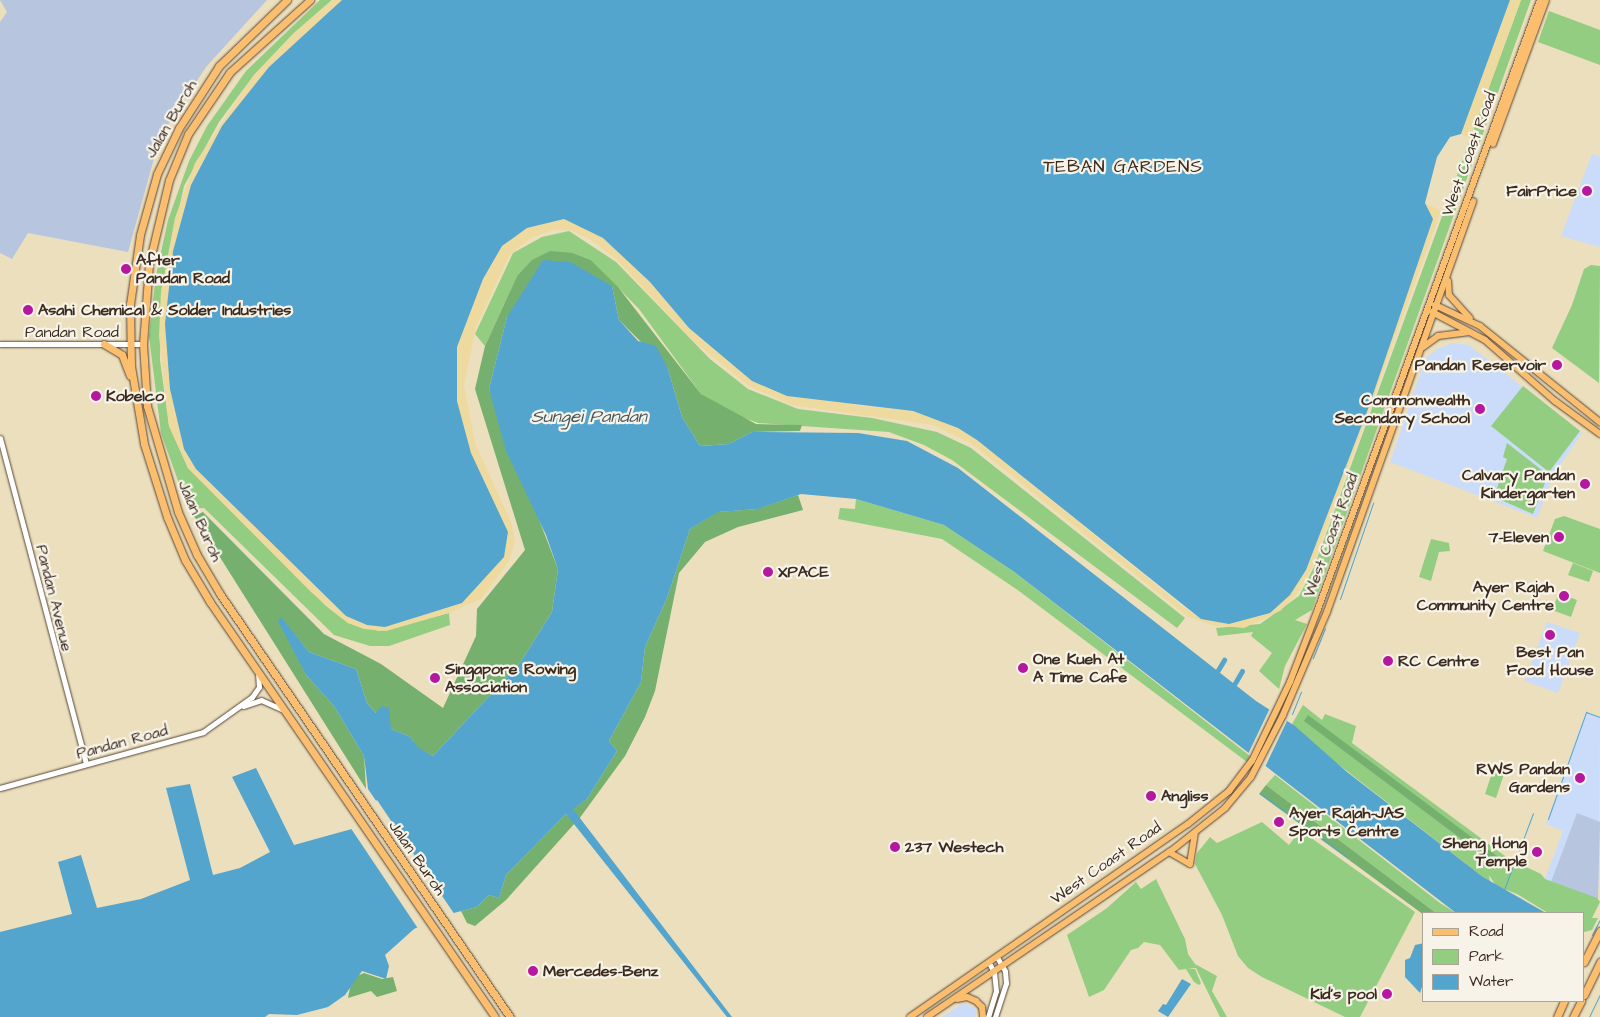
<!DOCTYPE html>
<style>
body{margin:0}
#map{position:relative;width:1600px;height:1017px;overflow:hidden;background:#ecdfbd;font-family:"Architects Daughter",sans-serif}
div>[style]{position:absolute}
.built>*{inset:0;background:#cadcf9}
.industrial>*{inset:0;background:#b7c5de}
.green>*{inset:0;background:#93cd81}
.forest>*{inset:0;background:#76b06f}
.sand>*{inset:0;background:#eeda9e}
.water>*{inset:0;background:#53a5ce}
.pier>*{inset:0;background:#ecdfbd}
.stream>*{height:1px;margin:-0.5px;padding:0 0.5px;transform-origin:0.5px;border-radius:0.5px;background:#53a5ce}
.canal>*{height:5px;margin:-2.5px;padding:0 2.5px;transform-origin:2.5px;border-radius:2.5px;background:#53a5ce}
.roads{filter:drop-shadow(0 0 1px #564536) drop-shadow(0 0 1px #564536)}
.minor>*{height:5px;margin:-2.5px;padding:0 2.5px;transform-origin:2.5px;border-radius:2.5px;background:#fff}
.major>*{height:6px;margin:-3px;padding:0 3px;transform-origin:3px;border-radius:3px;background:#fbbe6e}
.highway>*{height:7px;margin:-3.5px;padding:0 3.5px;transform-origin:3.5px;border-radius:3.5px;background:#fbbe6e}
.dots>*{width:14px;height:14px;translate:-50% -50%;box-sizing:border-box;border:2px solid #f7f3e8;border-radius:50%}
span{translate:-50% -50%;white-space:nowrap;text-align:center;line-height:1.15;-webkit-text-stroke:4.5px #f7f3e8;paint-order:stroke}
.street-label{font-size:16px;color:#3b2a1e}
.poi-label{font-size:16px;color:#3b2a1e;font-weight:700}
.right{translate:-100% -50%;text-align:right}
.left{translate:0 -50%;text-align:left}
.neighbourhood-label{font-size:18px;color:#3b2a1e;letter-spacing:1px}
.water-label{font-size:18px;color:#43555c;font-style:italic}
.legend{position:absolute;left:1422px;top:912px;width:162px;height:90px;box-sizing:border-box;background:#f7f3e8;border:1px solid #aca397;margin:0;padding:6px 9px;list-style:none;font-size:15px;color:#3b2a1e}
.legend li{display:flex;align-items:center;gap:10px;height:25px}
.legend b{width:25px;border:1px solid #aca397}
</style>
<div id="map">
<div class="built">
<div style="clip-path:polygon(1592px 154px,1600px 156px,1600px 247px,1561px 236px)"></div>
<div style="clip-path:polygon(1453px 343px,1469px 345px,1582px 433px,1554px 474px,1537px 518px,1390px 462px,1425px 359px,1437px 349px)"></div>
<div style="clip-path:polygon(1547px 622px,1580px 633px,1558px 693px,1525px 681px)"></div>
<div style="clip-path:polygon(1586px 712px,1600px 717px,1598px 899px,1545px 879px,1563px 831px,1546px 824px)"></div>
<div style="clip-path:polygon(963px 1003px,975px 1008px,976px 1017px,942px 1017px)"></div>
</div>
<div class="industrial">
<div style="clip-path:polygon(0 0,267px 0,206px 67px,160px 137px,128px 252px,28px 233px,12px 259px,0 253px,0 22px,7px 12px)"></div>
<div style="clip-path:polygon(1577px 813px,1600px 822px,1598px 899px,1551px 882px)"></div>
</div>
<div class="green">
<div style="clip-path:polygon(320px 0,332px 0,294px 33px,254px 75px,219px 122px,184px 186px,161px 292px,160px 360px,169px 426px,188px 468px,326px 606px,348px 623px,379px 631px,449px 613px,450px 625px,389px 646px,370px 646px,334px 635px,204px 508px,188px 509px,161px 433px,149px 336px,156px 275px,168px 220px,189px 161px,207px 126px,246px 71px)"></div>
<div style="clip-path:polygon(1521px 0,1531px 0,1312px 610px,1295px 620px,1307px 624px,1285px 666px,1279px 689px,1259px 671px,1272px 653px,1251px 636px,1253px 632px,1218px 636px,1216px 628px,1260px 624px,1299px 596px,1314px 567px)"></div>
<div style="clip-path:polygon(1549px 11px,1600px 30px,1600px 65px,1538px 42px)"></div>
<div style="clip-path:polygon(569px 231px,616px 262px,710px 359px,748px 389px,798px 409px,872px 418px,937px 432px,971px 448px,1185px 618px,1177px 628px,952px 460px,924px 445px,889px 432px,758px 423px,731px 413px,701px 394px,639px 309px,591px 260px,573px 253px,517px 276px,485px 346px,475px 334px,513px 253px,542px 237px)"></div>
<div style="clip-path:polygon(1591px 265px,1600px 266px,1599px 383px,1552px 348px,1572px 305px,1584px 269px)"></div>
<div style="clip-path:polygon(1523px 386px,1580px 431px,1549px 472px,1491px 426px)"></div>
<div style="clip-path:polygon(1507px 443px,1548px 475px,1533px 514px,1494px 497px,1507px 459px,1503px 457px)"></div>
<div style="clip-path:polygon(856px 499px,944px 525px,1013px 571px,1250px 756px,1247px 762px,1019px 591px,942px 539px,838px 519px,840px 508px,855px 509px)"></div>
<div style="clip-path:polygon(1564px 516px,1600px 529px,1600px 573px,1543px 551px,1555px 519px)"></div>
<div style="clip-path:polygon(1431px 539px,1449px 543px,1450px 551px,1439px 552px,1431px 581px,1419px 577px)"></div>
<div style="clip-path:polygon(1573px 563px,1593px 571px,1589px 582px,1568px 575px)"></div>
<div style="clip-path:polygon(1559px 593px,1577px 600px,1571px 617px,1552px 610px)"></div>
<div style="clip-path:polygon(1303px 705px,1322px 720px,1325px 714px,1356px 726px,1352px 743px,1509px 859px,1541px 874px,1545px 879px,1597px 898px,1600px 902px,1592px 918px,1598px 918px,1592px 930px,1584px 932px,1584px 913px,1548px 913px,1517px 894px,1496px 886px,1489px 875px,1490px 882px,1483px 877px,1307px 740px,1292px 724px)"></div>
<div style="clip-path:polygon(1494px 767px,1505px 771px,1496px 798px,1485px 794px)"></div>
<div style="clip-path:polygon(1275px 775px,1440px 903px,1456px 913px,1436px 913px,1266px 785px)"></div>
<div style="clip-path:polygon(1262px 822px,1289px 845px,1300px 830px,1415px 912px,1360px 1017px,1345px 1017px,1262px 977px,1248px 968px,1238px 956px,1222px 915px,1195px 864px,1197px 853px,1210px 837px,1217px 843px)"></div>
<div style="clip-path:polygon(1156px 879px,1185px 939px,1188px 954px,1195px 964px,1217px 976px,1212px 991px,1227px 1017px,1220px 1017px,1196px 968px,1187px 968px,1195px 969px,1201px 983px,1199px 985px,1194px 982px,1186px 969px,1179px 970px,1160px 945px,1144px 942px,1138px 948px,1131px 950px,1104px 990px,1089px 997px,1067px 935px,1107px 908px,1136px 882px,1141px 889px)"></div>
</div>
<div class="forest">
<div style="clip-path:polygon(550px 251px,573px 253px,591px 260px,618px 287px,701px 394px,756px 424px,802px 425px,800px 431px,752px 432px,729px 444px,700px 446px,682px 417px,668px 369px,619px 320px,612px 286px,507px 317px,489px 389px,558px 569px,552px 612px,520px 663px,433px 756px,419px 749px,409px 736px,391px 729px,367px 703px,356px 669px,309px 652px,281px 618px,306px 675px,334px 706px,364px 756px,366px 789px,194px 516px,203px 512px,324px 634px,381px 664px,443px 708px,476px 636px,477px 609px,525px 550px,475px 389px,485px 346px,517px 276px,532px 260px)"></div>
<div style="clip-path:polygon(798px 495px,803px 510px,738px 527px,705px 542px,679px 573px,655px 691px,645px 717px,625px 756px,579px 819px,572px 809px,587px 799px,617px 751px,609px 741px,641px 682px,645px 647px,667px 598px,690px 529px,717px 512px,757px 509px)"></div>
<div style="clip-path:polygon(1308px 715px,1497px 856px,1492px 862px,1304px 721px)"></div>
<div style="clip-path:polygon(1266px 785px,1436px 913px,1424px 915px,1259px 794px)"></div>
<div style="clip-path:polygon(566px 814px,575px 823px,506px 900px,475px 926px,467px 923px,461px 911px,477px 907px,489px 895px,499px 898px,506px 875px)"></div>
<div style="clip-path:polygon(364px 973px,382px 979px,393px 977px,397px 991px,377px 997px,371px 991px,348px 998px,352px 978px)"></div>
</div>
<div class="sand">
<div style="clip-path:polygon(332px 0,342px 0,269px 67px,222px 126px,191px 185px,173px 251px,385px 627px,462px 603px,508px 532px,471px 453px,457px 401px,455px 366px,457px 347px,483px 279px,502px 246px,527px 228px,564px 219px,603px 238px,650px 282px,689px 328px,752px 381px,859px 406px,913px 411px,958px 428px,977px 440px,1182px 606px,1201px 619px,1229px 624px,1306px 570px,1368px 409px,1433px 219px,1425px 203px,1441px 211px,1312px 568px,1296px 595px,1280px 611px,1244px 628px,1211px 625px,1187px 616px,972px 444px,933px 425px,792px 405px,749px 386px,693px 341px,617px 260px,591px 240px,571px 230px,553px 230px,531px 238px,510px 254px,476px 327px,464px 385px,475px 443px,512px 524px,515px 542px,509px 561px,481px 599px,449px 613px,386px 631px,364px 629px,348px 623px,311px 592px,188px 468px,169px 426px,159px 336px,161px 292px,175px 218px,195px 163px,254px 75px,294px 33px)"></div>
<div style="clip-path:polygon(1510px 0,1521px 0,1470px 138px,1461px 134px)"></div>
</div>
<div class="water">
<div style="clip-path:polygon(342px 0,1510px 0,1461px 134px,1450px 137px,1437px 157px,1425px 203px,1433px 219px,1368px 409px,1306px 570px,1290px 595px,1270px 613px,1229px 624px,1201px 619px,977px 440px,958px 428px,913px 411px,787px 396px,752px 381px,689px 328px,650px 282px,603px 238px,564px 219px,527px 228px,502px 246px,483px 279px,457px 347px,457px 401px,471px 453px,508px 532px,504px 557px,462px 603px,385px 627px,367px 625px,346px 616px,196px 469px,184px 449px,170px 389px,165px 324px,173px 251px,191px 185px,222px 126px,269px 67px)"></div>
<div style="clip-path:polygon(543px 260px,570px 262px,612px 286px,619px 320px,638px 341px,656px 346px,668px 369px,682px 417px,700px 446px,729px 444px,752px 432px,858px 433px,907px 441px,958px 468px,1256px 701px,1295px 726px,1347px 772px,1483px 877px,1546px 913px,1456px 913px,1013px 571px,944px 525px,856px 499px,801px 494px,758px 509px,718px 512px,690px 529px,667px 598px,645px 647px,641px 682px,609px 741px,617px 751px,587px 799px,573px 809px,732px 1017px,727px 1017px,566px 814px,506px 875px,499px 898px,489px 895px,477px 907px,442px 916px,414px 929px,385px 955px,389px 966px,386px 979px,362px 971px,345px 995px,328px 1007px,297px 1015px,269px 1014px,265px 1017px,0 1017px,0 932px,72px 914px,58px 862px,81px 855px,97px 908px,141px 899px,190px 880px,166px 788px,190px 784px,213px 875px,240px 868px,270px 852px,232px 777px,256px 768px,294px 845px,377px 822px,381px 808px,368px 789px,364px 756px,334px 706px,306px 675px,278px 621px,281px 617px,309px 652px,356px 669px,367px 703px,376px 713px,382px 706px,389px 708px,391px 729px,409px 736px,419px 748px,433px 756px,520px 663px,552px 612px,558px 569px,546px 535px,506px 451px,489px 389px,507px 317px)"></div>
<div style="clip-path:polygon(1424px 943px,1423px 984px,1420px 993px,1405px 977px,1405px 960px,1410px 958px,1415px 945px)"></div>
<div style="clip-path:polygon(1182px 979px,1191px 984px,1168px 1017px,1158px 1011px,1163px 1004px,1166px 1005px)"></div>
</div>
<div class="pier">
<div style="clip-path:polygon(1270px 708px,1287px 721px,1265px 767px,1248px 754px)"></div>
<div style="clip-path:polygon(377px 800px,455px 915px,419px 930px,350px 827px,375px 820px,378px 808px,374px 803px)"></div>
</div>
<div class="stream">
<div style="left:1340px;top:599px;width:102px;rotate:-71deg"></div>
<div style="left:1313px;top:658px;width:32px;rotate:-68deg"></div>
<div style="left:1292px;top:714px;width:24px;rotate:-68deg"></div>
<div style="left:1260px;top:793px;width:108px;rotate:36.3deg"></div>
<div style="left:1548px;top:819px;width:114px;rotate:-70.4deg"></div>
<div style="left:1586px;top:712px;width:15px;rotate:20deg"></div>
<div style="left:1515px;top:861px;width:51px;rotate:-69.4deg"></div>
<div style="left:1504px;top:890px;width:23px;rotate:-70deg"></div>
<div style="left:1592px;top:935px;width:18px;rotate:-63deg"></div>
<div style="left:1589px;top:1017px;width:25px;rotate:-64deg"></div>
</div>
<div class="canal">
<div style="left:1218px;top:670px;width:12px;rotate:-59deg"></div>
<div style="left:1235px;top:683px;width:14px;rotate:-60deg"></div>
</div>
<div class="roads">
<div class="minor">
<div style="left:0;top:344px;width:143px"></div>
<div style="left:0;top:438px;width:337px;rotate:75.2deg"></div>
<div style="left:243px;top:706px;width:19px;rotate:-18deg"></div>
<div style="left:261px;top:700px;width:24px;rotate:24deg"></div>
<div style="left:0;top:788px;width:211px;rotate:-15.4deg"></div>
<div style="left:203px;top:732px;width:60px;rotate:-35.5deg"></div>
<div style="left:252px;top:697px;width:12px;rotate:-55deg"></div>
<div style="left:259px;top:687px;width:14px;rotate:-94deg"></div>
<div style="left:988px;top:1017px;width:27px;rotate:-73deg"></div>
<div style="left:996px;top:991px;width:19px;rotate:-96deg"></div>
<div style="left:994px;top:972px;width:10px;rotate:-119deg"></div>
<div style="left:995px;top:1017px;width:36px;rotate:-72deg"></div>
<div style="left:1006px;top:983px;width:12px;rotate:-95deg"></div>
<div style="left:1005px;top:971px;width:16px;rotate:-120deg"></div>
</div>
<div class="major">
<div style="left:1493px;top:144px;width:153px;rotate:-69.8deg"></div>
<div style="left:1448px;top:281px;width:14px;rotate:86deg"></div>
<div style="left:1449px;top:295px;width:31px;rotate:48deg"></div>
<div style="left:1435px;top:305px;width:50px;rotate:25deg"></div>
<div style="left:1480px;top:326px;width:154px;rotate:38.7deg"></div>
<div style="left:1432px;top:312px;width:60px;rotate:27.8deg"></div>
<div style="left:1485px;top:340px;width:93px;rotate:41.1deg"></div>
<div style="left:1555px;top:401px;width:56px;rotate:36.3deg"></div>
<div style="left:1423px;top:347px;width:19px;rotate:-36deg"></div>
<div style="left:1438px;top:336px;width:32px;rotate:-7deg"></div>
<div style="left:1169px;top:852px;width:24px;rotate:30deg"></div>
<div style="left:1190px;top:864px;width:31px;rotate:-81deg"></div>
<div style="left:957px;top:999px;width:10px;rotate:-11deg"></div>
<div style="left:967px;top:997px;width:10px;rotate:24deg"></div>
<div style="left:976px;top:1001px;width:8px;rotate:45deg"></div>
<div style="left:982px;top:1007px;width:10px;rotate:84deg"></div>
<div style="left:910px;top:1017px;width:338px;rotate:-34.8deg"></div>
<div style="left:1188px;top:824px;width:53px;rotate:-38.8deg"></div>
<div style="left:1229px;top:791px;width:38px;rotate:-53deg"></div>
<div style="left:1252px;top:761px;width:88px;rotate:-64.3deg"></div>
<div style="left:1290px;top:682px;width:78px;rotate:-69deg"></div>
<div style="left:1318px;top:609px;width:648px;rotate:-69.97deg"></div>
<div style="left:927px;top:1017px;width:301px;rotate:-34.3deg"></div>
<div style="left:1176px;top:847px;width:63px;rotate:-38.5deg"></div>
<div style="left:1225px;top:808px;width:40px;rotate:-50deg"></div>
<div style="left:1251px;top:777px;width:70px;rotate:-62.7deg"></div>
<div style="left:1283px;top:715px;width:112px;rotate:-66.9deg"></div>
<div style="left:1327px;top:612px;width:436px;rotate:-70.4deg"></div>
</div>
<div class="highway">
<div style="left:287px;top:0;width:95px;rotate:135.9deg"></div>
<div style="left:219px;top:66px;width:74px;rotate:122.8deg"></div>
<div style="left:179px;top:128px;width:51px;rotate:115.6deg"></div>
<div style="left:157px;top:174px;width:63px;rotate:105.6deg"></div>
<div style="left:140px;top:235px;width:70px;rotate:98.2deg"></div>
<div style="left:130px;top:304px;width:62px;rotate:89.1deg"></div>
<div style="left:131px;top:366px;width:79px;rotate:80.5deg"></div>
<div style="left:144px;top:444px;width:77px;rotate:72.5deg"></div>
<div style="left:167px;top:517px;width:47px;rotate:67.3deg"></div>
<div style="left:185px;top:560px;width:49px;rotate:59.2deg"></div>
<div style="left:210px;top:602px;width:503px;rotate:55.52deg"></div>
<div style="left:310px;top:0;width:108px;rotate:138deg"></div>
<div style="left:230px;top:72px;width:75px;rotate:124.1deg"></div>
<div style="left:188px;top:134px;width:50px;rotate:112.4deg"></div>
<div style="left:169px;top:180px;width:86px;rotate:103.4deg"></div>
<div style="left:149px;top:264px;width:80px;rotate:94.3deg"></div>
<div style="left:143px;top:344px;width:62px;rotate:86.3deg"></div>
<div style="left:147px;top:406px;width:110px;rotate:73.7deg"></div>
<div style="left:178px;top:512px;width:47px;rotate:66.2deg"></div>
<div style="left:197px;top:555px;width:45px;rotate:59.5deg"></div>
<div style="left:220px;top:594px;width:513px;rotate:55.57deg"></div>
<div style="left:104px;top:344px;width:21px;rotate:31deg"></div>
<div style="left:122px;top:355px;width:22px;rotate:69deg"></div>
<div style="left:1584px;top:962px;width:35px;rotate:-63deg"></div>
<div style="left:1584px;top:995px;width:37px;rotate:-64deg"></div>
<div style="left:1557px;top:1017px;width:17px;rotate:-66deg"></div>
<div style="left:1573px;top:1017px;width:18px;rotate:-63deg"></div>
</div>
</div>
<div class="dots">
<div style="left:1587px;top:191px;background:#b5179e"></div>
<div style="left:126px;top:269px;background:#b5179e"></div>
<div style="left:28px;top:310px;background:#b5179e"></div>
<div style="left:1557px;top:365px;background:#b5179e"></div>
<div style="left:96px;top:396px;background:#b5179e"></div>
<div style="left:1480px;top:409px;background:#b5179e"></div>
<div style="left:1585px;top:484px;background:#b5179e"></div>
<div style="left:1559px;top:537px;background:#b5179e"></div>
<div style="left:768px;top:572px;background:#b5179e"></div>
<div style="left:1564px;top:596px;background:#b5179e"></div>
<div style="left:1550px;top:635px;background:#b5179e"></div>
<div style="left:1388px;top:661px;background:#b5179e"></div>
<div style="left:1023px;top:668px;background:#b5179e"></div>
<div style="left:435px;top:678px;background:#b5179e"></div>
<div style="left:1580px;top:778px;background:#b5179e"></div>
<div style="left:1151px;top:796px;background:#b5179e"></div>
<div style="left:1279px;top:822px;background:#b5179e"></div>
<div style="left:895px;top:847px;background:#b5179e"></div>
<div style="left:1537px;top:852px;background:#b5179e"></div>
<div style="left:533px;top:971px;background:#b5179e"></div>
<div style="left:1387px;top:994px;background:#b5179e"></div>
</div>
<div class="street-label">
<span style="left:171px;top:119px;rotate:-60deg">Jalan Buroh</span>
<span style="left:1469px;top:154px;rotate:-70deg">West Coast Road</span>
<span style="left:72px;top:332px">Pandan Road</span>
<span style="left:200px;top:521px;rotate:66deg">Jalan Buroh</span>
<span style="left:1331px;top:535px;rotate:-70deg">West Coast Road</span>
<span style="left:54px;top:598px;rotate:76deg">Pandan Avenue</span>
<span style="left:122px;top:742px;rotate:-15deg">Pandan Road</span>
<span style="left:417px;top:858px;rotate:55deg">Jalan Buroh</span>
<span style="left:1106px;top:863px;rotate:-35deg">West Coast Road</span>
</div>
<div class="poi-label">
<span class="right" style="left:1577px;top:191px">FairPrice</span>
<span class="left" style="left:136px;top:269px">After<br>Pandan Road</span>
<span class="left" style="left:38px;top:310px">Asahi Chemical &amp; Solder Industries</span>
<span class="right" style="left:1546px;top:365px">Pandan Reservoir</span>
<span class="left" style="left:106px;top:396px">Kobelco</span>
<span class="right" style="left:1470px;top:409px">Commonwealth<br>Secondary School</span>
<span class="right" style="left:1575px;top:484px">Calvary Pandan<br>Kindergarten</span>
<span class="right" style="left:1549px;top:537px">7-Eleven</span>
<span class="left" style="left:778px;top:572px">XPACE</span>
<span class="right" style="left:1554px;top:596px">Ayer Rajah<br>Community Centre</span>
<span style="left:1550px;top:661px">Best Pan<br>Food House</span>
<span class="left" style="left:1033px;top:668px">One Kueh At<br>A Time Cafe</span>
<span class="left" style="left:1398px;top:661px">RC Centre</span>
<span class="left" style="left:445px;top:678px">Singapore Rowing<br>Association</span>
<span class="right" style="left:1570px;top:778px">RWS Pandan<br>Gardens</span>
<span class="left" style="left:1161px;top:796px">Angliss</span>
<span class="left" style="left:1289px;top:822px">Ayer Rajah-JAS<br>Sports Centre</span>
<span class="right" style="left:1527px;top:852px">Sheng Hong<br>Temple</span>
<span class="left" style="left:905px;top:847px">237 Westech</span>
<span class="left" style="left:543px;top:971px">Mercedes-Benz</span>
<span class="right" style="left:1377px;top:994px">Kid's pool</span>
</div>
<div class="neighbourhood-label">
<span style="left:1123px;top:167px">TEBAN GARDENS</span>
</div>
<div class="water-label">
<span style="left:589px;top:417px">Sungei Pandan</span>
</div>
<ul class="legend">
<li><b style="height:6px;background:#fbbe6e"></b>Road</li>
<li><b style="height:14px;background:#93cd81"></b>Park</li>
<li><b style="height:14px;background:#53a5ce"></b>Water</li>
</ul>
</div>
